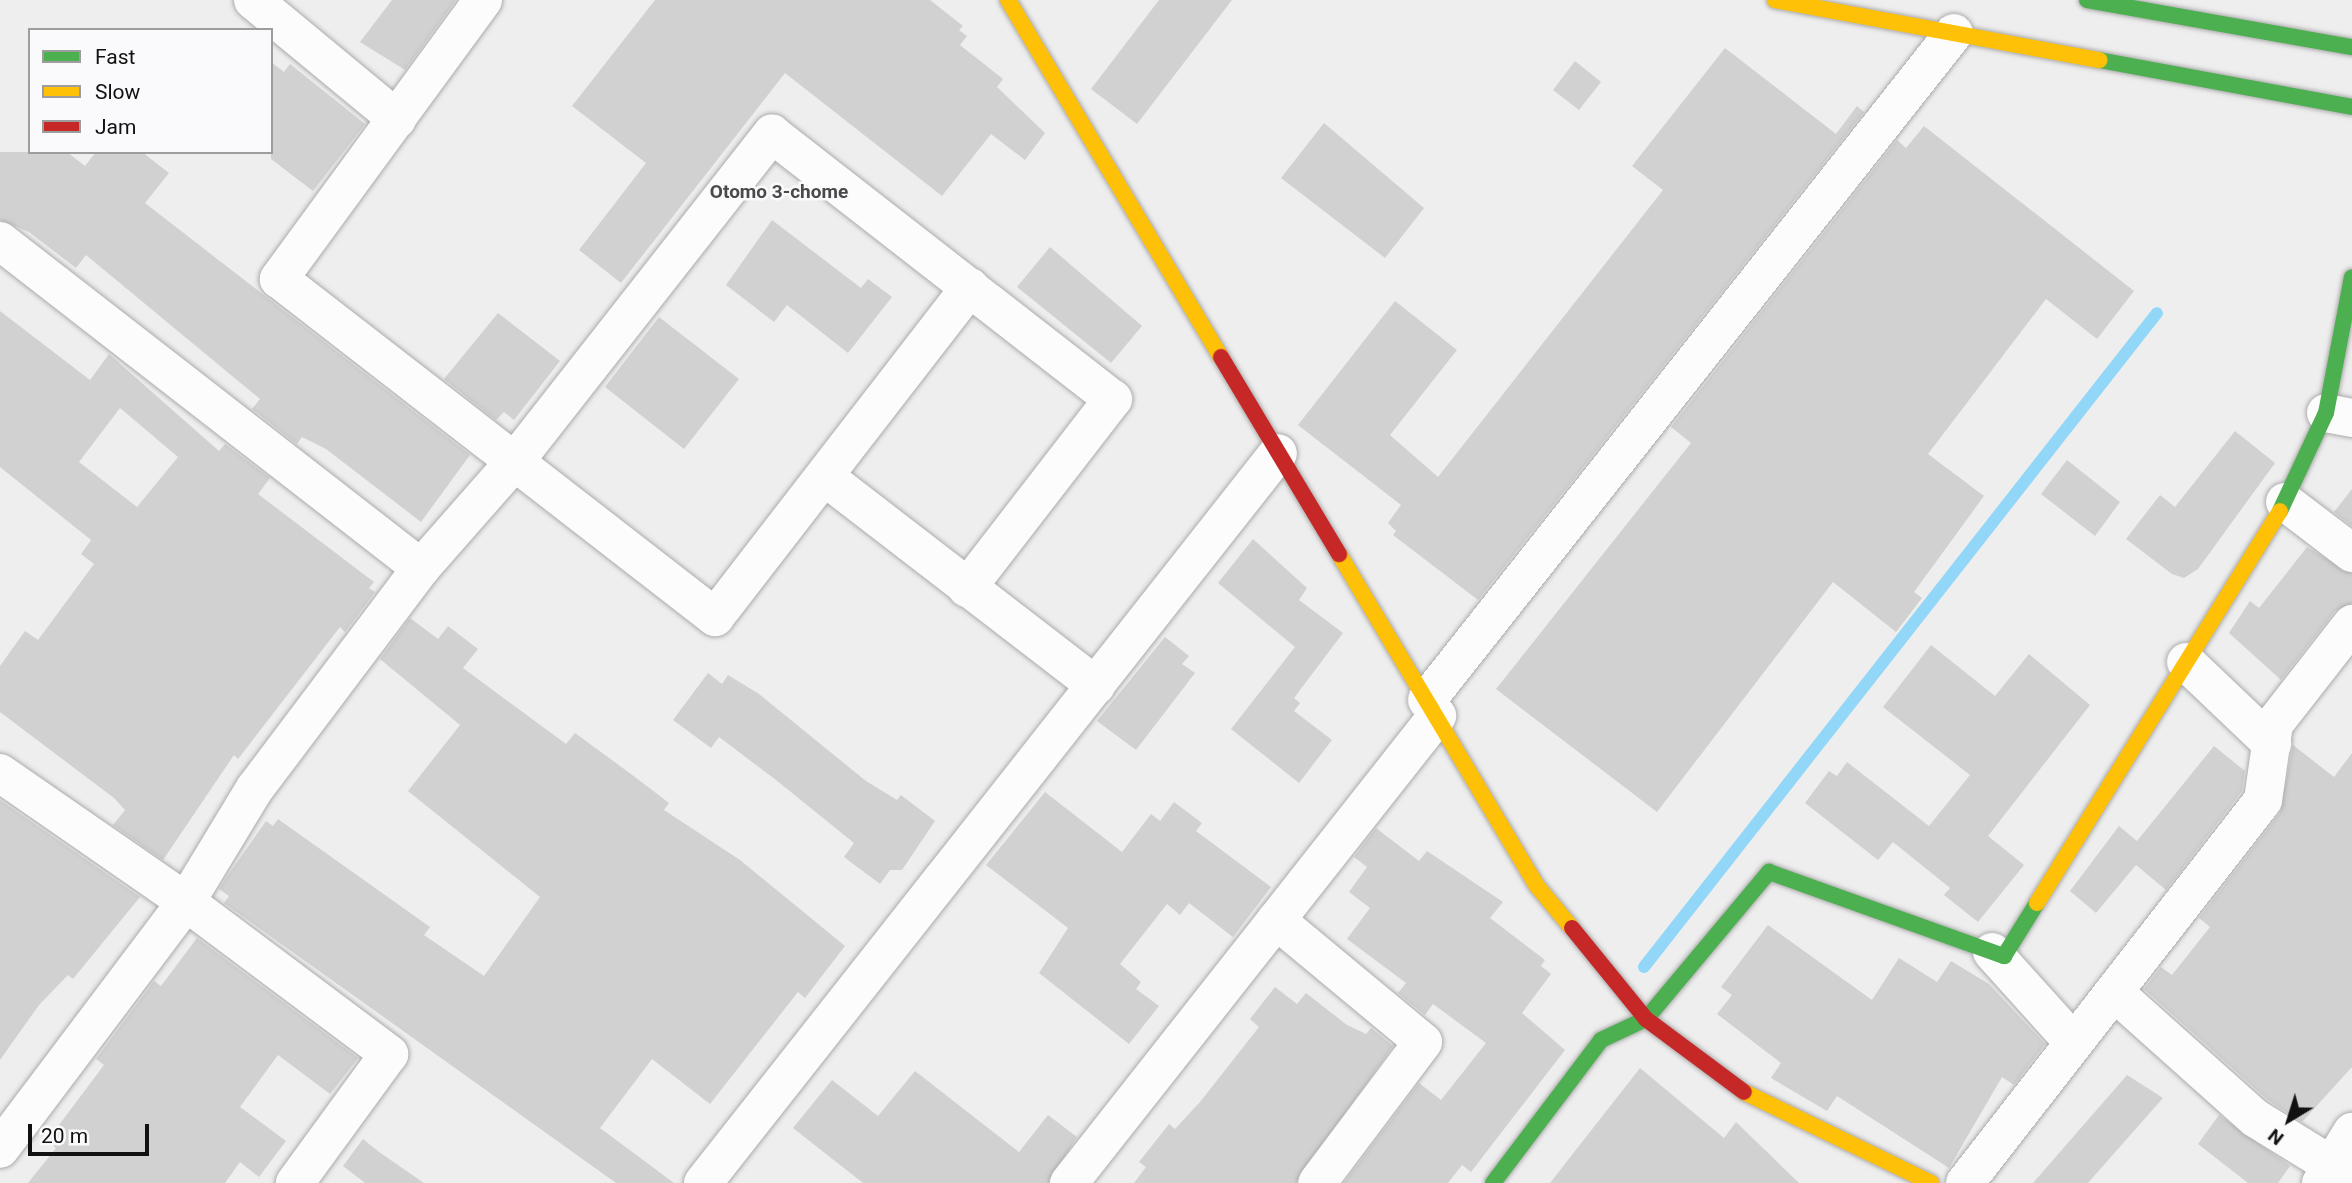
<!DOCTYPE html>
<style>
body{margin:0}
#map{position:relative;width:2352px;height:1183px;overflow:hidden;background:#eee;font-family:Roboto,sans-serif}
div>[style]{position:absolute}
.stream>*{height:12px;margin:-6px;padding:0 6px;transform-origin:6px;border-radius:6px;background:#92d6f8}
.building>*{inset:0;background:#d1d1d1}
.roads{filter:drop-shadow(0 0 2px #ababab) drop-shadow(0 0 2px #ababab)}
.street>*{height:38px;margin:-19px;padding:0 19px;transform-origin:19px;border-radius:19px;background:#fcfcfc}
.fast>*{height:16px;margin:-8px;padding:0 8px;transform-origin:8px;border-radius:8px;background:#4caf50}
.slow>*{height:16px;margin:-8px;padding:0 8px;transform-origin:8px;border-radius:8px;background:#ffc107}
.jam>*{height:16px;margin:-8px;padding:0 8px;transform-origin:8px;border-radius:8px;background:#c62828}
span{translate:-50% -50%;white-space:nowrap;text-align:center;line-height:1.15;-webkit-text-stroke:5px #fafafc;paint-order:stroke}
.neighbourhood-label{font-size:19px;color:#49494a;font-weight:700}
.legend{position:absolute;left:28px;top:28px;width:245px;height:126px;box-sizing:border-box;background:#fafafc;border:2px solid #9d9d9e;margin:0;padding:9px 12px;list-style:none;font-size:21px;color:#111}
.legend li{display:flex;align-items:center;gap:14px;height:35px}
.legend b{width:35px;border:2px solid #9d9d9e}
.north{position:absolute;left:2254px;top:1085px;width:70px;height:70px;-webkit-text-stroke:5px #fafafc;paint-order:stroke;rotate:218deg;font-size:19px;font-weight:700;line-height:28px;text-align:center;color:#111}
.north::after{content:'';display:block;margin:auto;width:24px;height:32px;background:#111;clip-path:polygon(50% 0,100% 100%,50% 72%,0 100%)}
.scale{position:absolute;left:28px;top:1124px;width:121px;height:32px;box-sizing:border-box;border:4px solid #111;border-top:0;padding-left:9px;font-size:21px;line-height:24px;white-space:nowrap;color:#111;-webkit-text-stroke:5px #fafafc;paint-order:stroke}
</style>
<div id="map">
<div class="stream">
<div style="left:1644px;top:967px;width:831px;rotate:-51.89deg"></div>
</div>
<div class="building">
<div style="clip-path:polygon(392px 0,456px 0,405px 70px,360px 42px)"></div>
<div style="clip-path:polygon(655px 0,930px 0,963px 26px,959px 30px,967px 36px,960px 45px,1003px 79px,997px 87px,1045px 133px,1025px 160px,991px 134px,942px 196px,785px 73px,621px 283px,579px 250px,646px 163px,572px 106px)"></div>
<div style="clip-path:polygon(1159px 0,1232px 0,1137px 124px,1091px 89px)"></div>
<div style="clip-path:polygon(1725px 48px,1836px 134px,1857px 106px,1864px 112px,1478px 600px,1393px 535px,1396px 531px,1388px 523px,1401px 505px,1298px 425px,1395px 301px,1457px 350px,1390px 435px,1438px 477px,1663px 190px,1632px 166px)"></div>
<div style="clip-path:polygon(1575px 61px,1601px 82px,1579px 110px,1553px 90px)"></div>
<div style="clip-path:polygon(271px 62px,284px 72px,290px 64px,365px 124px,313px 191px,271px 159px)"></div>
<div style="clip-path:polygon(1324px 123px,1424px 208px,1385px 258px,1281px 178px)"></div>
<div style="clip-path:polygon(1924px 126px,2134px 291px,2097px 339px,2046px 299px,1928px 454px,1984px 496px,1914px 592px,1922px 598px,1896px 632px,1833px 582px,1657px 812px,1496px 689px,1691px 443px,1671px 427px,1897px 140px,1906px 148px)"></div>
<div style="clip-path:polygon(0 152px,67px 152px,85px 166px,96px 152px,142px 152px,169px 173px,145px 203px,470px 455px,421px 522px,326px 449px,302px 437px,297px 444px,252px 409px,260px 399px,86px 255px,76px 268px,29px 232px,0 220px)"></div>
<div style="clip-path:polygon(772px 220px,861px 288px,868px 279px,892px 297px,848px 353px,787px 305px,774px 322px,726px 285px)"></div>
<div style="clip-path:polygon(1050px 247px,1142px 326px,1111px 363px,1017px 287px)"></div>
<div style="clip-path:polygon(evenodd,0 311px,90px 380px,109px 354px,219px 451px,225px 444px,270px 478px,258px 494px,374px 582px,369px 588px,375px 592px,345px 632px,340px 627px,238px 759px,234px 755px,163px 860px,113px 825px,125px 810px,114px 798px,0 712px,0 666px,25px 631px,38px 640px,94px 564px,81px 554px,91px 540px,0 467px,0 311px,120px 408px,178px 457px,137px 507px,79px 462px,120px 408px)"></div>
<div style="clip-path:polygon(498px 313px,560px 361px,514px 420px,504px 412px,496px 420px,444px 379px)"></div>
<div style="clip-path:polygon(659px 317px,739px 379px,684px 449px,605px 387px)"></div>
<div style="clip-path:polygon(2235px 431px,2275px 463px,2198px 569px,2184px 578px,2172px 574px,2126px 539px,2160px 495px,2175px 507px)"></div>
<div style="clip-path:polygon(2067px 460px,2120px 502px,2095px 536px,2041px 494px)"></div>
<div style="clip-path:polygon(2352px 489px,2352px 526px,2334px 512px)"></div>
<div style="clip-path:polygon(1253px 539px,1307px 588px,1299px 600px,1343px 633px,1294px 698px,1300px 703px,1294px 711px,1332px 740px,1299px 783px,1231px 729px,1295px 647px,1218px 583px)"></div>
<div style="clip-path:polygon(2307px 547px,2352px 574px,2352px 603px,2335px 611px,2281px 680px,2229px 633px,2250px 601px,2259px 608px)"></div>
<div style="clip-path:polygon(410px 618px,438px 639px,448px 626px,478px 649px,463px 668px,566px 744px,575px 733px,635px 777px,669px 803px,664px 810px,740px 860px,845px 946px,805px 998px,798px 992px,710px 1104px,652px 1059px,600px 1128px,674px 1183px,616px 1183px,224px 903px,229px 896px,219px 889px,228px 875px,266px 821px,273px 826px,278px 819px,430px 927px,424px 935px,484px 976px,540px 897px,408px 791px,460px 725px,380px 659px)"></div>
<div style="clip-path:polygon(1165px 637px,1189px 656px,1182px 664px,1195px 673px,1136px 750px,1097px 721px)"></div>
<div style="clip-path:polygon(1931px 645px,1995px 696px,2029px 654px,2090px 705px,1988px 836px,2024px 865px,1978px 922px,1944px 895px,1950px 888px,1893px 842px,1878px 860px,1805px 803px,1829px 771px,1837px 776px,1847px 762px,1929px 826px,1970px 775px,1883px 707px)"></div>
<div style="clip-path:polygon(708px 673px,722px 684px,728px 675px,759px 694px,866px 781px,897px 800px,901px 795px,935px 821px,902px 870px,890px 870px,880px 884px,844px 857px,854px 843px,776px 780px,719px 737px,711px 748px,673px 720px)"></div>
<div style="clip-path:polygon(2293px 745px,2334px 777px,2352px 753px,2352px 1067px,2302px 1122px,2268px 1100px,2144px 989px,2161px 967px,2172px 975px,2210px 927px,2199px 918px,2280px 813px)"></div>
<div style="clip-path:polygon(2214px 746px,2245px 771px,2242px 791px,2166px 890px,2136px 865px,2096px 913px,2070px 891px,2119px 826px,2137px 841px)"></div>
<div style="clip-path:polygon(1045px 792px,1122px 852px,1151px 814px,1160px 821px,1174px 802px,1202px 823px,1196px 831px,1271px 887px,1233px 937px,1189px 903px,1180px 915px,1167px 904px,1120px 964px,1141px 982px,1136px 989px,1159px 1006px,1129px 1044px,1039px 973px,1068px 928px,986px 865px)"></div>
<div style="clip-path:polygon(0 800px,140px 897px,73px 979px,68px 975px,39px 1005px,0 1060px)"></div>
<div style="clip-path:polygon(1376px 828px,1419px 861px,1427px 851px,1503px 902px,1490px 918px,1545px 960px,1541px 966px,1551px 974px,1522px 1013px,1565px 1050px,1471px 1172px,1462px 1165px,1448px 1183px,1344px 1183px,1419px 1083px,1441px 1100px,1486px 1043px,1433px 1004px,1425px 1015px,1398px 993px,1406px 983px,1347px 939px,1370px 908px,1349px 892px,1367px 867px,1354px 857px)"></div>
<div style="clip-path:polygon(1768px 925px,1872px 1000px,1899px 958px,1937px 982px,1951px 961px,1989px 984px,2045px 1044px,2014px 1085px,2002px 1077px,1949px 1168px,1837px 1096px,1827px 1111px,1771px 1078px,1781px 1063px,1717px 1014px,1732px 995px,1721px 987px)"></div>
<div style="clip-path:polygon(197px 938px,358px 1058px,330px 1094px,278px 1055px,240px 1107px,286px 1141px,259px 1177px,240px 1162px,225px 1183px,28px 1183px,56px 1148px,47px 1141px,104px 1065px,96px 1059px,154px 981px,161px 986px)"></div>
<div style="clip-path:polygon(1275px 987px,1297px 1004px,1306px 993px,1347px 1025px,1366px 1034px,1371px 1028px,1393px 1046px,1296px 1183px,1134px 1183px,1146px 1167px,1139px 1162px,1169px 1124px,1175px 1129px,1200px 1102px,1259px 1027px,1250px 1019px)"></div>
<div style="clip-path:polygon(1640px 1068px,1724px 1138px,1736px 1122px,1799px 1183px,1550px 1183px)"></div>
<div style="clip-path:polygon(915px 1071px,1019px 1152px,1048px 1115px,1077px 1137px,1048px 1183px,863px 1183px,793px 1128px,832px 1080px,878px 1116px)"></div>
<div style="clip-path:polygon(2127px 1075px,2163px 1098px,2088px 1183px,2033px 1183px)"></div>
<div style="clip-path:polygon(2219px 1115px,2290px 1166px,2278px 1183px,2248px 1183px,2198px 1144px)"></div>
<div style="clip-path:polygon(363px 1139px,379px 1152px,424px 1183px,365px 1183px,343px 1166px)"></div>
</div>
<div class="roads">
<div class="street">
<div style="left:253px;top:0;width:187px;rotate:39.6deg"></div>
<div style="left:483px;top:0;width:346px;rotate:126.2deg"></div>
<div style="left:279px;top:279px;width:552px;rotate:37.78deg"></div>
<div style="left:715px;top:617px;width:417px;rotate:-52.3deg"></div>
<div style="left:0;top:241px;width:533px;rotate:37.84deg"></div>
<div style="left:421px;top:568px;width:276px;rotate:127deg"></div>
<div style="left:255px;top:788px;width:133px;rotate:121.2deg"></div>
<div style="left:186px;top:902px;width:254px;rotate:36.8deg"></div>
<div style="left:389px;top:1054px;width:160px;rotate:126.1deg"></div>
<div style="left:2326px;top:413px;width:26px;rotate:11deg"></div>
<div style="left:825px;top:477px;width:342px;rotate:37.6deg"></div>
<div style="left:2285px;top:502px;width:84px;rotate:37.3deg"></div>
<div style="left:421px;top:568px;width:144px;rotate:-48.7deg"></div>
<div style="left:516px;top:460px;width:415px;rotate:-51.9deg"></div>
<div style="left:772px;top:134px;width:432px;rotate:37.9deg"></div>
<div style="left:1113px;top:399px;width:239px;rotate:127.7deg"></div>
<div style="left:2186px;top:662px;width:119px;rotate:43.6deg"></div>
<div style="left:1427px;top:700px;width:850px;rotate:-51.69deg"></div>
<div style="left:0;top:773px;width:226px;rotate:34.7deg"></div>
<div style="left:186px;top:902px;width:309px;rotate:127deg"></div>
<div style="left:1276px;top:920px;width:191px;rotate:39.7deg"></div>
<div style="left:1423px;top:1042px;width:176px;rotate:126.9deg"></div>
<div style="left:1992px;top:952px;width:122px;rotate:48deg"></div>
<div style="left:2114px;top:992px;width:189px;rotate:41.8deg"></div>
<div style="left:2255px;top:1118px;width:114px;rotate:31.7deg"></div>
<div style="left:703px;top:1183px;width:929px;rotate:-51.77deg"></div>
<div style="left:1069px;top:1183px;width:595px;rotate:-51.76deg"></div>
<div style="left:1965px;top:1183px;width:485px;rotate:-52.1deg"></div>
<div style="left:2263px;top:800px;width:77px;rotate:-81.8deg"></div>
<div style="left:2274px;top:724px;width:127px;rotate:-52deg"></div>
<div style="left:2321px;top:1183px;width:60px;rotate:-58.7deg"></div>
</div>
<div class="fast">
<div style="left:2087px;top:0;width:269px;rotate:10.1deg"></div>
<div style="left:2099px;top:60px;width:257px;rotate:10.5deg"></div>
<div style="left:2280px;top:511px;width:108px;rotate:-64.9deg"></div>
<div style="left:2326px;top:413px;width:138px;rotate:-79.2deg"></div>
<div style="left:1493px;top:1183px;width:179px;rotate:-52.9deg"></div>
<div style="left:1601px;top:1040px;width:50px;rotate:-25deg"></div>
<div style="left:1646px;top:1019px;width:192px;rotate:-50.1deg"></div>
<div style="left:1769px;top:872px;width:250px;rotate:19.7deg"></div>
<div style="left:2004px;top:956px;width:62px;rotate:-58.1deg"></div>
</div>
<div class="slow">
<div style="left:1008px;top:0;width:416px;rotate:59.2deg"></div>
<div style="left:1775px;top:0;width:330px;rotate:10.5deg"></div>
<div style="left:1339px;top:554px;width:387px;rotate:59.2deg"></div>
<div style="left:1537px;top:886px;width:55px;rotate:50.2deg"></div>
<div style="left:2037px;top:903px;width:461px;rotate:-58.2deg"></div>
<div style="left:1744px;top:1092px;width:208px;rotate:25.9deg"></div>
</div>
<div class="jam">
<div style="left:1221px;top:357px;width:230px;rotate:59.1deg"></div>
<div style="left:1572px;top:928px;width:117px;rotate:50.9deg"></div>
<div style="left:1646px;top:1019px;width:122px;rotate:36.7deg"></div>
</div>
</div>
<div class="neighbourhood-label">
<span style="left:779px;top:192px">Otomo 3-chome</span>
</div>
<ul class="legend">
<li><b style="height:9px;background:#4caf50"></b>Fast</li>
<li><b style="height:9px;background:#ffc107"></b>Slow</li>
<li><b style="height:9px;background:#c62828"></b>Jam</li>
</ul>
<div class="north">N</div>
<div class="scale">20 m</div>
</div>
